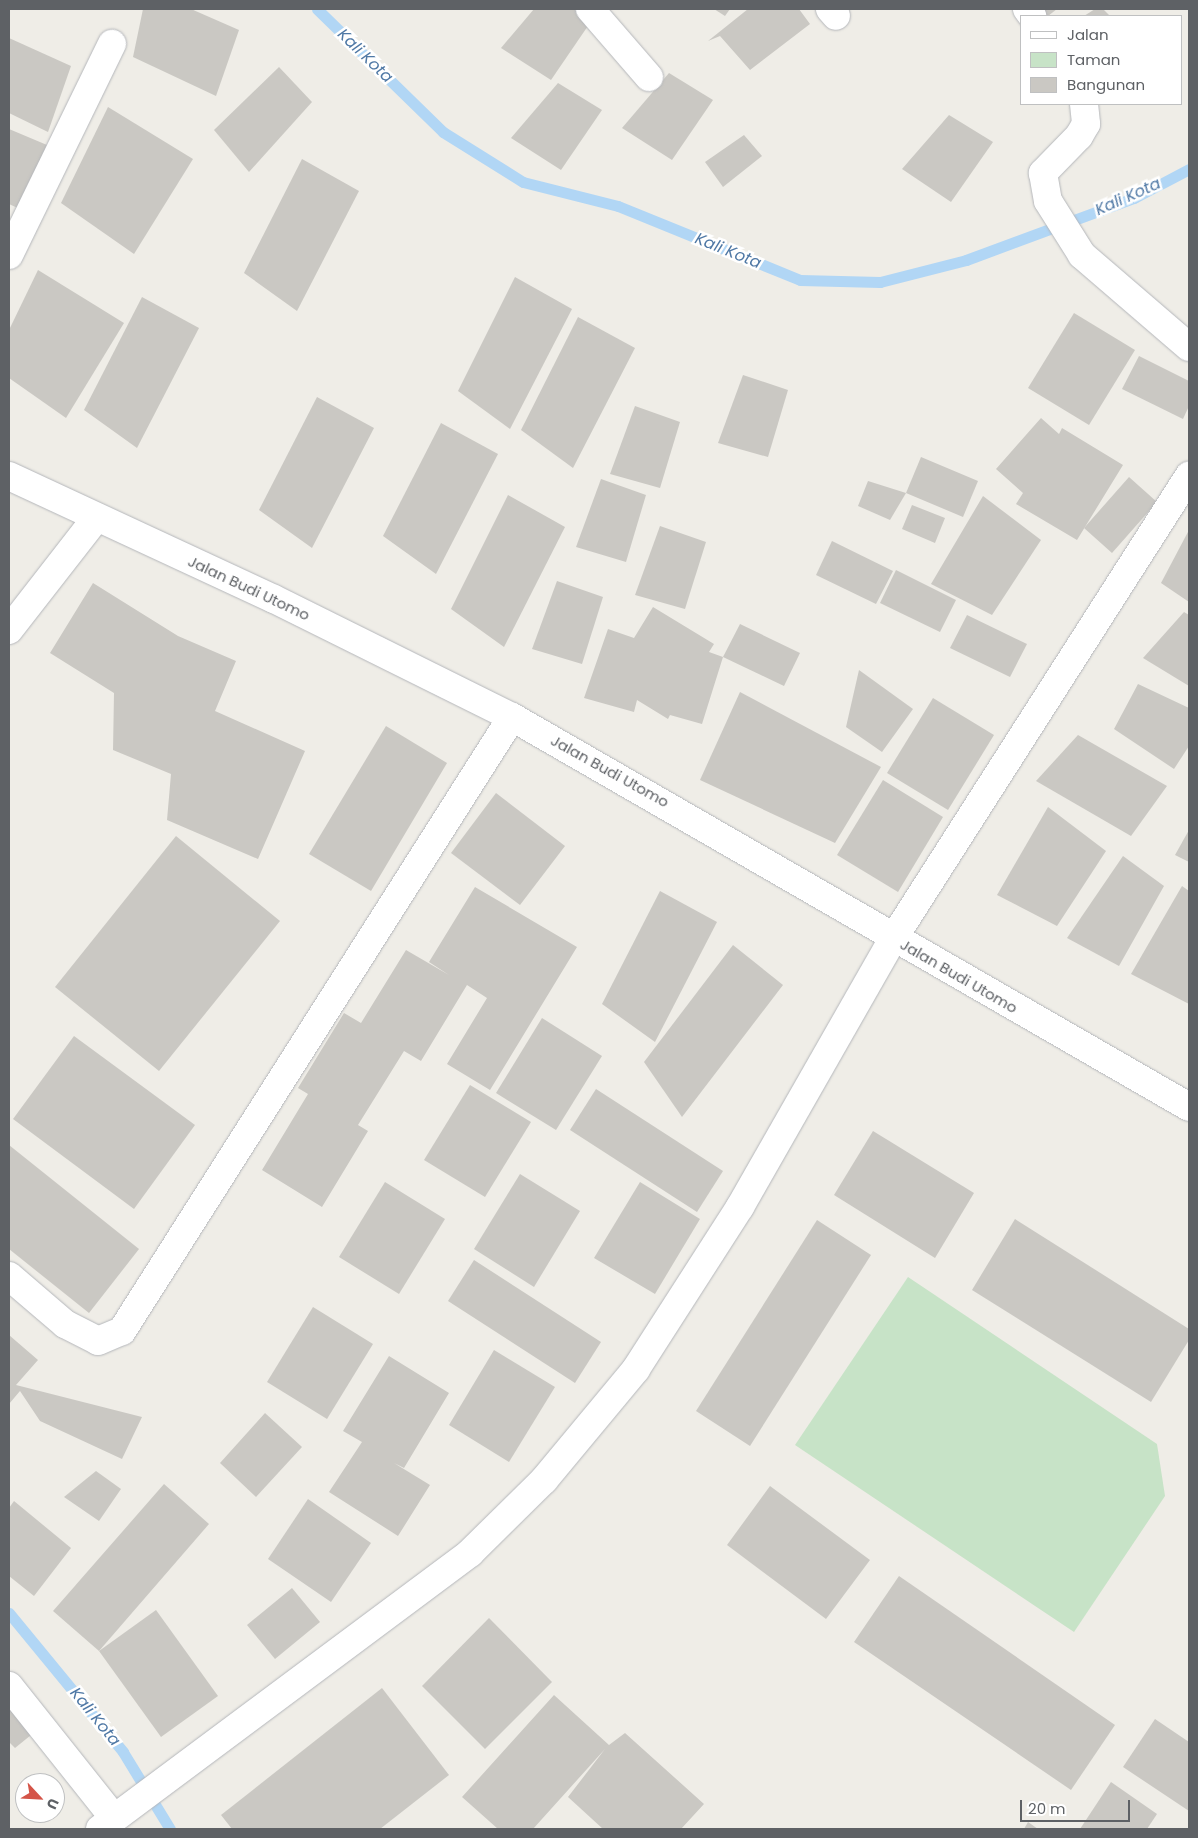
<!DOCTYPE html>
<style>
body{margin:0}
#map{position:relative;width:1198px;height:1838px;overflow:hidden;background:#efede7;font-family:Poppins,sans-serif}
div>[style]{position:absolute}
.green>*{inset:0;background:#c7e3c7}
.stream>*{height:11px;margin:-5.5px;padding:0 5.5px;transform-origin:5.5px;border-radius:5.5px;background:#b1d6f5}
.building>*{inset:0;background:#cac8c3}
.roads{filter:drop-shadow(0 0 1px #b4b6ba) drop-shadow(0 0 1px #b4b6ba)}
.minor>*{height:28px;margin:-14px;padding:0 14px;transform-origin:14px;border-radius:14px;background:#fff}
span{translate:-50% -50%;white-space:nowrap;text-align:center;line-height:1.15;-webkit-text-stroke:5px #fff;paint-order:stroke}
.street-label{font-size:15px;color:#5e6165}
.water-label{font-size:16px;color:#4f78a5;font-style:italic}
.frame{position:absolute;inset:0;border:10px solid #5e6165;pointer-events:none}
.legend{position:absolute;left:1020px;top:15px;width:162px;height:90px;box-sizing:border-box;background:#fff;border:1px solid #bfc0c1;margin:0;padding:6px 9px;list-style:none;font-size:15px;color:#5e6165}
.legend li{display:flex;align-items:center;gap:10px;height:25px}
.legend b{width:25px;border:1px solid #bfc0c1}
.north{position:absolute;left:15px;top:1773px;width:50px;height:50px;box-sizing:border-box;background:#fff;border:1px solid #bfc0c1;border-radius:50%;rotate:115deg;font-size:14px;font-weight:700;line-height:20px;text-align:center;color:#5e6165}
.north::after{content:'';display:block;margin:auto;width:18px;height:22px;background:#d45448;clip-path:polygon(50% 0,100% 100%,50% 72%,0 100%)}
.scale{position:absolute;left:1020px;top:1800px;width:110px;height:22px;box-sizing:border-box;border:2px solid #5e6165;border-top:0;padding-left:6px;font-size:15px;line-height:18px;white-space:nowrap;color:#5e6165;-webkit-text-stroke:4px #fff;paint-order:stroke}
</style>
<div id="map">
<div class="green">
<div style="clip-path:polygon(908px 1277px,1157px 1444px,1165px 1496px,1074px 1632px,795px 1445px)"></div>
</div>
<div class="stream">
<div style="left:317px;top:9px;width:176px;rotate:44.3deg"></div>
<div style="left:443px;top:132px;width:94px;rotate:32deg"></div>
<div style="left:523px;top:182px;width:98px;rotate:14.2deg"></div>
<div style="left:618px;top:206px;width:196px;rotate:22.1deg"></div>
<div style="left:800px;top:280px;width:80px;rotate:1.4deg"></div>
<div style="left:880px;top:282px;width:89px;rotate:-14.3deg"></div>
<div style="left:966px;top:260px;width:179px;rotate:-20.3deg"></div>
<div style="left:1134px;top:198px;width:62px;rotate:-27.8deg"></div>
<div style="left:9px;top:1613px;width:180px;rotate:50.6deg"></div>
<div style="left:123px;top:1752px;width:90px;rotate:58.6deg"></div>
</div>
<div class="building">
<div style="clip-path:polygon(143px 9px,191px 9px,239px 30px,216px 96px,133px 57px)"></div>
<div style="clip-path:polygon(534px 9px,574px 9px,592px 20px,551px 80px,501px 48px)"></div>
<div style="clip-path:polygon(714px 9px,730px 9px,725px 16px)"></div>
<div style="clip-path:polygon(748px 9px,799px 9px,810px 24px,750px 70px,720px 36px,708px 41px)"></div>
<div style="clip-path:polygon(1039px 9px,1057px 9px,1048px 16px)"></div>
<div style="clip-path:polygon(1095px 9px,1103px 9px,1110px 16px,1084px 16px)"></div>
<div style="clip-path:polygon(9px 38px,71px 66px,48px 132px,9px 113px)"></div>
<div style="clip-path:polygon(279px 67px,312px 102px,249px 172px,214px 130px)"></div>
<div style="clip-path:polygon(669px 73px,713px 100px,672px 160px,622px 128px)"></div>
<div style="clip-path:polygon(558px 83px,602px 110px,561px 170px,511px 138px)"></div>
<div style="clip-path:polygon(108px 107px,193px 159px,134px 254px,61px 203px)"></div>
<div style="clip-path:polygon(949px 115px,993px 142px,951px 202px,902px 169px)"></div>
<div style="clip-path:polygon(9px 129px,47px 145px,24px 211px,9px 204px)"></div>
<div style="clip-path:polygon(744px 135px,762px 156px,723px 187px,705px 162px)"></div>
<div style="clip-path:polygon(302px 159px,359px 191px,297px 311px,244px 273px)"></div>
<div style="clip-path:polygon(38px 270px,124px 323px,66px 418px,9px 378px,9px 330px)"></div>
<div style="clip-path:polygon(515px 277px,572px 309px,510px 429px,458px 391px)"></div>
<div style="clip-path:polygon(142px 297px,199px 328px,137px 448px,84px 410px)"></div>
<div style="clip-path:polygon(1074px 313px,1135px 350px,1089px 425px,1028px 388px)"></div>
<div style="clip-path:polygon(578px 317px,635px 348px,573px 468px,521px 430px)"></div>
<div style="clip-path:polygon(1139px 356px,1189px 381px,1189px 406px,1183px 419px,1122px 389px)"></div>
<div style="clip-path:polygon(743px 375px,788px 390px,768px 457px,718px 443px)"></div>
<div style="clip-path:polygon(317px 397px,374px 428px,312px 548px,259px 510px)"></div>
<div style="clip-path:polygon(635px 406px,680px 422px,660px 488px,610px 474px)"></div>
<div style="clip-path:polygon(1041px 418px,1059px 434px,1062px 428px,1123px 465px,1077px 540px,1016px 504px,1023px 493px,996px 469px)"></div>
<div style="clip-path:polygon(441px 423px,498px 454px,436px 574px,383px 536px)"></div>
<div style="clip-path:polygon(921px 457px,978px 481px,963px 517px,906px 493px)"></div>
<div style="clip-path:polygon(1129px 477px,1157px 502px,1112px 553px,1084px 528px)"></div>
<div style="clip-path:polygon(601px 479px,646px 495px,626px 562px,576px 547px)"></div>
<div style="clip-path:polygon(868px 481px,906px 493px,890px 520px,858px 506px)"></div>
<div style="clip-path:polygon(508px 495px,565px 527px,504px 647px,451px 609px)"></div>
<div style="clip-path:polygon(983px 496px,1041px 540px,992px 615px,931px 584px)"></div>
<div style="clip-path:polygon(912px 505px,945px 518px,935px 543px,902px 529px)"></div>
<div style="clip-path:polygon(660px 526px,706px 542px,685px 609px,635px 595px)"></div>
<div style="clip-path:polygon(1189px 530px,1189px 602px,1161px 583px)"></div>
<div style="clip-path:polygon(832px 541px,893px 571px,876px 604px,816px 575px)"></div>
<div style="clip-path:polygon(896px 570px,956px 600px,940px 632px,880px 603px)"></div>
<div style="clip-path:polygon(557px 581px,603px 597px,582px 664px,532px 649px)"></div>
<div style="clip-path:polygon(93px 583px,178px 636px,236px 661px,215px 711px,305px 751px,258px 859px,167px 820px,171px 774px,113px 750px,114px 693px,50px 653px)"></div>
<div style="clip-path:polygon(653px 607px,714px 644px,709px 652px,723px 657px,702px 724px,670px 715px,668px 719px,637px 700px,634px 712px,584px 698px,608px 629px,634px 638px)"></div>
<div style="clip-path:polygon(1184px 612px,1189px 615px,1189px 686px,1143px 658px)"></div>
<div style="clip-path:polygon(967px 615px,1027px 644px,1010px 677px,950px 648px)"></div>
<div style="clip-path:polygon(740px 624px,800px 653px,784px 686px,723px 657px)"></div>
<div style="clip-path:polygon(859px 670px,913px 709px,882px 752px,846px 727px)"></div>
<div style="clip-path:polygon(1138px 684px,1189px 708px,1189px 746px,1174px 769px,1114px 729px)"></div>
<div style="clip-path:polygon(740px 692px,881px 767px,835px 843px,700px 780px)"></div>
<div style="clip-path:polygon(933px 698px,994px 735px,948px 810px,887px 773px)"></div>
<div style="clip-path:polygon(386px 726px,447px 763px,371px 891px,309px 854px)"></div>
<div style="clip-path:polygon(1078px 735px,1167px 786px,1131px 836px,1036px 781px)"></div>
<div style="clip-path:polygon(883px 780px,943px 817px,898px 892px,837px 855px)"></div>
<div style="clip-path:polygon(496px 793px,565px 846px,520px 905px,451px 853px)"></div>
<div style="clip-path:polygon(1048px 807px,1106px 851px,1057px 926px,997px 895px)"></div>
<div style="clip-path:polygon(1189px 830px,1189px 862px,1175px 855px)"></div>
<div style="clip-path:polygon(176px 836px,280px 921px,159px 1071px,55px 987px)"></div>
<div style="clip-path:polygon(1123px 856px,1164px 886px,1119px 966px,1067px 938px)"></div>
<div style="clip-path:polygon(1182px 886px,1189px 891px,1189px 1004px,1131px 974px)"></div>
<div style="clip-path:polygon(475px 887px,577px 947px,490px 1090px,447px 1064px,487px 998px,467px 985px,421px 1061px,404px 1051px,358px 1125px,368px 1131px,322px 1207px,262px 1170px,308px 1094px,298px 1088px,344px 1013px,361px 1023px,406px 950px,449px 975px,429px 962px)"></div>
<div style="clip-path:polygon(660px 891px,717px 922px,655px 1042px,602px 1004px)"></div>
<div style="clip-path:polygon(733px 945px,783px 985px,682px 1117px,644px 1062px)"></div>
<div style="clip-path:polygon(542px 1018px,602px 1056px,556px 1130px,496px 1093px)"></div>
<div style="clip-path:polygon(74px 1036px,195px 1125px,134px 1209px,13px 1119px)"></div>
<div style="clip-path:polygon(470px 1085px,531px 1122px,485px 1197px,424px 1160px)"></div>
<div style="clip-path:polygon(596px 1089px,723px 1171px,697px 1212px,570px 1130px)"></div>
<div style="clip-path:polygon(873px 1131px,974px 1193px,935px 1258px,834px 1195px)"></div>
<div style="clip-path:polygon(9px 1145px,139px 1249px,89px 1313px,9px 1249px)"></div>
<div style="clip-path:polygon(520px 1174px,580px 1211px,534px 1287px,474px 1249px)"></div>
<div style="clip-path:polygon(385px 1182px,445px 1219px,399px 1294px,339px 1257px)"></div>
<div style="clip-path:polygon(640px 1182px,700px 1219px,655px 1294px,594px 1258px)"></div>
<div style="clip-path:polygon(1015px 1219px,1189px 1329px,1189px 1340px,1151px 1402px,972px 1290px)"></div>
<div style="clip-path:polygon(817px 1220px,871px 1255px,750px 1446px,696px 1411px)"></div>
<div style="clip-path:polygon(474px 1260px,601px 1342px,575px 1383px,448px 1301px)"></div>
<div style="clip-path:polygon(313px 1307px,373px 1344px,327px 1419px,267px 1382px)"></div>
<div style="clip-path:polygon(9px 1335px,38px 1360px,16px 1385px,142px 1417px,122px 1459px,40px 1421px,20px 1391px,9px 1404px)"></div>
<div style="clip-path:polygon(494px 1350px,555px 1387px,509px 1462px,449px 1425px)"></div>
<div style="clip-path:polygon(389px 1356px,449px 1393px,404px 1468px,394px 1463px,430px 1485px,398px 1536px,329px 1492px,362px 1442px,343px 1431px)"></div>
<div style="clip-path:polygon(265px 1413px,302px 1447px,256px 1497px,220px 1463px)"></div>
<div style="clip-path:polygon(96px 1471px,121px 1489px,99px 1521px,64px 1497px)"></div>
<div style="clip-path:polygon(164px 1484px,209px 1524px,99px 1651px,53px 1611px)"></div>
<div style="clip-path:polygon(770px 1486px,870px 1560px,826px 1619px,727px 1545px)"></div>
<div style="clip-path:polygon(308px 1499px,371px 1543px,331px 1602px,268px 1559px)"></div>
<div style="clip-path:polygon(14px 1501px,71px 1548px,34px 1596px,9px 1576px,9px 1508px)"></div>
<div style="clip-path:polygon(899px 1576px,1115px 1725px,1071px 1790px,854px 1642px)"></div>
<div style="clip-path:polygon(292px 1588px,320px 1622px,275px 1659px,247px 1625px)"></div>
<div style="clip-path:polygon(156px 1610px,218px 1696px,161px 1737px,99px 1651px)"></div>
<div style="clip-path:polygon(489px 1618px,552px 1682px,485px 1749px,422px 1686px)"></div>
<div style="clip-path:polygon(382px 1688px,449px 1775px,380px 1829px,232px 1829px,221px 1815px)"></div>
<div style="clip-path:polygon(554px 1695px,609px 1745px,625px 1733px,704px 1804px,681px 1829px,603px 1829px,568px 1797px,605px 1749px,533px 1829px,498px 1829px,462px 1797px)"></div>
<div style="clip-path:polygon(9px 1697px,36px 1731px,15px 1748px,9px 1742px)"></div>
<div style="clip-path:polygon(1155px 1719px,1189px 1742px,1189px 1811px,1123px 1767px)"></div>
<div style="clip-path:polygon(1111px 1782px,1157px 1814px,1147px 1829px,1080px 1829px)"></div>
<div style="clip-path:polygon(1028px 1822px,1038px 1829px,1024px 1829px)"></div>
</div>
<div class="roads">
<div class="minor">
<div style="left:590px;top:9px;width:90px;rotate:49.1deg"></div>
<div style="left:830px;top:9px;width:9px;rotate:49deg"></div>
<div style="left:1027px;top:9px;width:9px;rotate:54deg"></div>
<div style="left:1084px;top:104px;width:20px;rotate:84deg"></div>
<div style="left:1086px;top:124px;width:14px;rotate:120deg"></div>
<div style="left:1079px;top:136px;width:52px;rotate:134.2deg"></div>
<div style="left:1043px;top:173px;width:28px;rotate:80deg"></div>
<div style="left:1048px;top:201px;width:64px;rotate:57.8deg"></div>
<div style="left:1082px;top:255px;width:141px;rotate:40.7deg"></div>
<div style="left:9px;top:255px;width:235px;rotate:-64deg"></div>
<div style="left:9px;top:476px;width:292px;rotate:24.9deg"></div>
<div style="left:274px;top:599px;width:266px;rotate:26.4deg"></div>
<div style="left:512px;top:717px;width:781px;rotate:29.94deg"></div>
<div style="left:9px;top:630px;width:143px;rotate:-52.1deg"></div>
<div style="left:9px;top:1276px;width:74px;rotate:40.6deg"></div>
<div style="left:65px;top:1324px;width:37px;rotate:27deg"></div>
<div style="left:98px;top:1341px;width:26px;rotate:-23deg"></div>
<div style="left:122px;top:1331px;width:727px;rotate:-57.58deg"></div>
<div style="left:9px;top:1686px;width:169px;rotate:51.5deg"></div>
<div style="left:100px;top:1829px;width:462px;rotate:-36.7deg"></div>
<div style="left:470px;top:1553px;width:104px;rotate:-44.6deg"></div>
<div style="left:544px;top:1480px;width:144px;rotate:-50.3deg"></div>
<div style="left:636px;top:1369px;width:193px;rotate:-57.3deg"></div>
<div style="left:740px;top:1207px;width:309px;rotate:-60.3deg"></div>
<div style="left:893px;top:939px;width:550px;rotate:-57.41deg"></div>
</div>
</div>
<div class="street-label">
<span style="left:249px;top:588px;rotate:25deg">Jalan Budi Utomo</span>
<span style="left:610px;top:771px;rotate:29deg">Jalan Budi Utomo</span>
<span style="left:959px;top:976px;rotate:30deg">Jalan Budi Utomo</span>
</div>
<div class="water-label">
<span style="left:365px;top:56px;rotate:44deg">Kali Kota</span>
<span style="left:1128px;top:197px;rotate:-24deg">Kali Kota</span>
<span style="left:728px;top:251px;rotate:22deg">Kali Kota</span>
<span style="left:95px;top:1717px;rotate:51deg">Kali Kota</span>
</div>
<div class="frame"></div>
<ul class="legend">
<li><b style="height:6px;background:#fff"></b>Jalan</li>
<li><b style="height:14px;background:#c7e3c7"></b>Taman</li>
<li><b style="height:14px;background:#cac8c3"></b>Bangunan</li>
</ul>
<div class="north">U</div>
<div class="scale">20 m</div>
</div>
